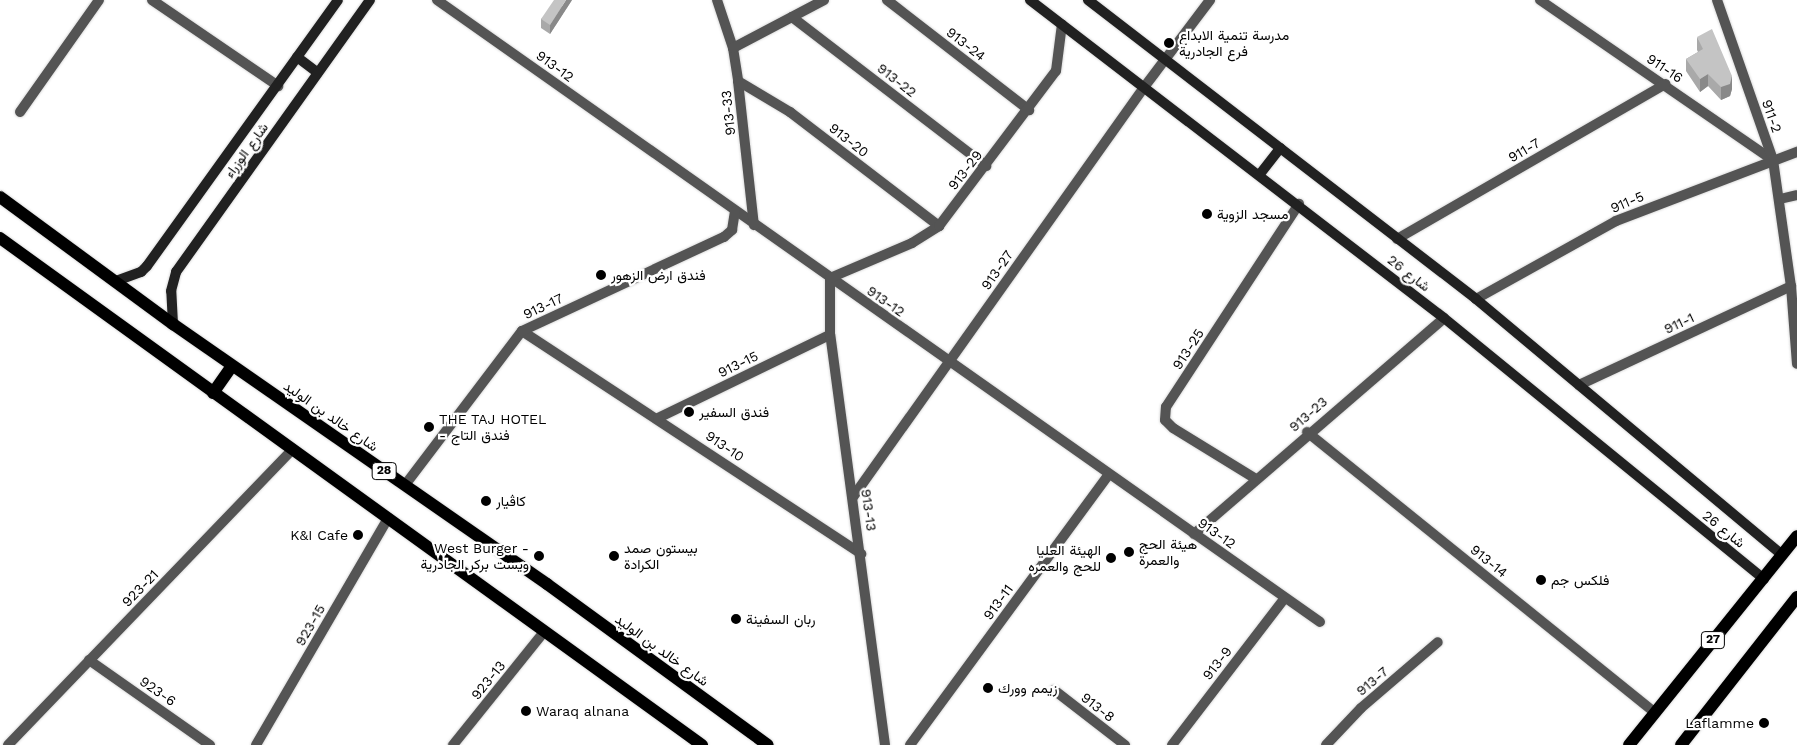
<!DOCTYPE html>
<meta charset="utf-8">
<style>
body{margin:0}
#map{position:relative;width:1797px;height:745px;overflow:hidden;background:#fff;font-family:"Work Sans",Vazirmatn,sans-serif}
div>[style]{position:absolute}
.roads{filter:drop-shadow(0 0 1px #dbdbdb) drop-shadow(0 0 1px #dbdbdb)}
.street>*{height:10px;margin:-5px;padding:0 5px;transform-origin:5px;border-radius:5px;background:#545454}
.secondary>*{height:10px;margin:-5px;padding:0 5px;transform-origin:5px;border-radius:5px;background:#212121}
.primary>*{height:12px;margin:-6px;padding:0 6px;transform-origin:6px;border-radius:6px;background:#000}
.wall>*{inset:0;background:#a9a9a9}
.shaded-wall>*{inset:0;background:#898989}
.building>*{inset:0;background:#c4c4c4}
.dots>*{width:14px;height:14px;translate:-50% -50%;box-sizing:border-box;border:2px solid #fff;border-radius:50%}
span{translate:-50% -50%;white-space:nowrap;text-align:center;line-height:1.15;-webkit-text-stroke:4.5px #fff;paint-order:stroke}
.shield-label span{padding:1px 4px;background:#fff;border:1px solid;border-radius:4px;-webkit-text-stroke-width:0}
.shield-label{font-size:12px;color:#000;font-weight:700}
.poi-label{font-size:14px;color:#000}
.left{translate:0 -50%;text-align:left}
.right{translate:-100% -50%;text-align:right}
.street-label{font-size:14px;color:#000}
</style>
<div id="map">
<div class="roads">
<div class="street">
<div style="left:152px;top:0;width:153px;rotate:34.3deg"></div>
<div style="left:437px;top:0;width:1080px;rotate:35.16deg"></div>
<div style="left:717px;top:0;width:51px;rotate:71.6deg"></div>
<div style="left:733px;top:48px;width:33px;rotate:81deg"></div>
<div style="left:738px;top:81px;width:145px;rotate:83.7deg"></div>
<div style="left:887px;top:0;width:180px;rotate:37.8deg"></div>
<div style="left:1540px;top:0;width:283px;rotate:34.5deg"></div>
<div style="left:1717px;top:0;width:170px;rotate:70.7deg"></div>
<div style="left:1773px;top:160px;width:127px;rotate:81.9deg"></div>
<div style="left:1791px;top:286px;width:78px;rotate:85.6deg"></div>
<div style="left:792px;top:17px;width:245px;rotate:37.5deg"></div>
<div style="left:733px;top:48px;width:103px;rotate:-27.8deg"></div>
<div style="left:738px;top:81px;width:61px;rotate:30.8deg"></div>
<div style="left:790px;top:112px;width:188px;rotate:37.4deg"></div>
<div style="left:20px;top:112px;width:137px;rotate:-54.8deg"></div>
<div style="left:1780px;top:199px;width:17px;rotate:-13deg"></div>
<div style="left:1397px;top:239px;width:310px;rotate:-30deg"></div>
<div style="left:1476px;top:299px;width:160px;rotate:-29.1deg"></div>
<div style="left:1616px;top:221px;width:194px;rotate:-20.9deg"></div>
<div style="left:522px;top:331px;width:406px;rotate:33.3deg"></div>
<div style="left:1579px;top:385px;width:234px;rotate:-25deg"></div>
<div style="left:658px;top:418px;width:191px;rotate:-25.8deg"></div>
<div style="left:1307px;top:432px;width:446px;rotate:38.9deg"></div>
<div style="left:1256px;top:479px;width:97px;rotate:-148.4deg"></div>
<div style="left:1173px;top:428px;width:11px;rotate:-135deg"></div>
<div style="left:1165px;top:420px;width:13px;rotate:-86deg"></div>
<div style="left:1166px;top:407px;width:243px;rotate:-56.8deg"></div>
<div style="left:405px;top:485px;width:193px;rotate:-52.8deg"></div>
<div style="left:522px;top:331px;width:223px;rotate:-25deg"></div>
<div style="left:724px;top:237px;width:11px;rotate:-41deg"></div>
<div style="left:732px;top:230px;width:19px;rotate:-81deg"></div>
<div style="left:853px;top:497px;width:504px;rotate:-54.61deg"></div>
<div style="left:1145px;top:86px;width:108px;rotate:-52.9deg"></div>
<div style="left:1194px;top:534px;width:330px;rotate:-40.8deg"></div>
<div style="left:89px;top:660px;width:148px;rotate:35.1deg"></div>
<div style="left:1054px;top:690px;width:90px;rotate:37.8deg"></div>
<div style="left:8px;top:745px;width:411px;rotate:-46.1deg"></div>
<div style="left:256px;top:745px;width:263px;rotate:-59.8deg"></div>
<div style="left:453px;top:745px;width:145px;rotate:-51.2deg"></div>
<div style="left:885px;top:745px;width:414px;rotate:-97.6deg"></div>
<div style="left:830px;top:335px;width:57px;rotate:-90deg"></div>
<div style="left:830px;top:278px;width:89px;rotate:-23.1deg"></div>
<div style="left:912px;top:243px;width:32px;rotate:-32deg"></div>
<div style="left:939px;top:226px;width:194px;rotate:-53deg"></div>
<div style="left:1056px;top:71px;width:47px;rotate:-82.7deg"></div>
<div style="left:910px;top:745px;width:336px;rotate:-53.7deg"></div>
<div style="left:1172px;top:745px;width:185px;rotate:-52.5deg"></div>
<div style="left:1326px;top:745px;width:51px;rotate:-46.6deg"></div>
<div style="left:1361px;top:708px;width:101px;rotate:-40.6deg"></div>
</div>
<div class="secondary">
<div style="left:1030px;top:0;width:522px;rotate:37.53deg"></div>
<div style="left:1444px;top:318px;width:413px;rotate:39.2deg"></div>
<div style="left:1088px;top:0;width:490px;rotate:37.6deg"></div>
<div style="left:1476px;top:299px;width:399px;rotate:39.9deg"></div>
<div style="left:297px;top:57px;width:26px;rotate:37deg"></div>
<div style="left:1260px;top:174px;width:33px;rotate:-52deg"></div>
<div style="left:116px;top:281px;width:27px;rotate:-20deg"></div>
<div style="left:141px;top:272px;width:8px;rotate:-45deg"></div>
<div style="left:147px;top:266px;width:327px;rotate:-54.3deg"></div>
<div style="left:173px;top:324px;width:33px;rotate:-93deg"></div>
<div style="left:171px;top:291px;width:20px;rotate:-75deg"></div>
<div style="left:176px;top:272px;width:334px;rotate:-54.5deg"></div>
</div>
<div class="primary">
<div style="left:0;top:197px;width:215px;rotate:36.3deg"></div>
<div style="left:173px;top:324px;width:455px;rotate:34.8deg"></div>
<div style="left:547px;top:584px;width:273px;rotate:36.1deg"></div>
<div style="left:0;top:238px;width:866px;rotate:35.84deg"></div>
<div style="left:213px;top:393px;width:33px;rotate:-55deg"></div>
<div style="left:1629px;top:745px;width:268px;rotate:-51.2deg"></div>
<div style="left:1681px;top:745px;width:188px;rotate:-51.9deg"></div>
</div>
</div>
<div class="wall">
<div style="clip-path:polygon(572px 0,550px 34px,541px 28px,541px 19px)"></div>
<div style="clip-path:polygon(1697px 37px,1732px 89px,1730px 96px,1721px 100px,1708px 86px,1700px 92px,1686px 71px,1686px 59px,1698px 52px,1697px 50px)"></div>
</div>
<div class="shaded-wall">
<div style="clip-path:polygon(566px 0,572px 0,550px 34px,550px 25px)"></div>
<div style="clip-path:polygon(1708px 74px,1708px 86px,1700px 92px,1700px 79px)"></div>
<div style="clip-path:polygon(1732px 76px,1732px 89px,1730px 96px,1721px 100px,1721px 87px)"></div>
</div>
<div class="building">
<div style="clip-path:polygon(554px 0,566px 0,550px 25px,541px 19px)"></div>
<div style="clip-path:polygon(1712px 29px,1732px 76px,1730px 84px,1721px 87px,1708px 74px,1700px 79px,1686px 59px,1703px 49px,1697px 37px)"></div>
</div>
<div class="dots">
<div style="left:1169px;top:43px;background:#000"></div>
<div style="left:1207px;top:214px;background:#000"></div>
<div style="left:601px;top:275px;background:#000"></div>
<div style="left:689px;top:412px;background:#000"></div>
<div style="left:429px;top:427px;background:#000"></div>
<div style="left:486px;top:501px;background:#000"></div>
<div style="left:358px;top:535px;background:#000"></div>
<div style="left:1129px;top:552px;background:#000"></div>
<div style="left:539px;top:556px;background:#000"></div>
<div style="left:614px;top:556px;background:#000"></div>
<div style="left:1111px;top:558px;background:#000"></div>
<div style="left:1541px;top:580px;background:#000"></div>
<div style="left:736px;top:619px;background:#000"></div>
<div style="left:988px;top:688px;background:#000"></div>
<div style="left:526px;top:711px;background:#000"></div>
<div style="left:1764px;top:723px;background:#000"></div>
</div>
<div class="shield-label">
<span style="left:384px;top:471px">28</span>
<span style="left:1713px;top:640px">27</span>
</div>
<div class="poi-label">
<span class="left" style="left:1179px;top:43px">مدرسة تنمية الابداع<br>فرع الجادرية</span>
<span class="left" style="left:1217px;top:214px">مسجد الزوية</span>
<span class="left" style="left:611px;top:275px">فندق ارض الزهور</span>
<span class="left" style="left:699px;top:412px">فندق السفير</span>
<span class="left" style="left:439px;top:427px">THE TAJ HOTEL<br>- فندق التاج</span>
<span class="left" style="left:496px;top:501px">كاڤيار</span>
<span class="right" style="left:348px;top:535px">K&amp;I Cafe</span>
<span class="left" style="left:1139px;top:552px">هيئة الحج<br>والعمرة</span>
<span class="right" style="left:529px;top:556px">West Burger -<br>ويست بركر الجادرية</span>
<span class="left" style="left:624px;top:556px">بيستون صمد<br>الكرادة</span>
<span class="right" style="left:1101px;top:558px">الهيئة العليا<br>للحج والعمره</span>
<span class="left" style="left:1551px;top:580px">فلكس جم</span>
<span class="left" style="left:746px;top:619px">ربان السفينة</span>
<span class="left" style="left:998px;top:688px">زيمم وورك</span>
<span class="left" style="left:536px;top:711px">Waraq alnana</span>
<span class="right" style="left:1754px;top:723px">Laflamme</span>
</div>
<div class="street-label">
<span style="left:966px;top:44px;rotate:38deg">913-24</span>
<span style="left:555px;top:66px;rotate:36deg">913-12</span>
<span style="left:1665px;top:68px;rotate:34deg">911-16</span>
<span style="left:897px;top:80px;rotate:38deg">913-22</span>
<span style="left:728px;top:113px;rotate:-96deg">913-33</span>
<span style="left:1772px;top:116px;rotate:71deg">911-2</span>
<span style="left:849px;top:140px;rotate:38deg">913-20</span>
<span style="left:246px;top:150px;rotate:-54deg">شارع الوزراء</span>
<span style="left:1524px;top:150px;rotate:-30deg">911-7</span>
<span style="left:965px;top:170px;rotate:-52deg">913-29</span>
<span style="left:1627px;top:202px;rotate:-23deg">911-5</span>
<span style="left:997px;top:270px;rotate:-55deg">913-27</span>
<span style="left:1409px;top:273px;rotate:38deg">شارع 26</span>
<span style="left:886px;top:301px;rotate:35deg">913-12</span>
<span style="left:543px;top:306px;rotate:-25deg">913-17</span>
<span style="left:1679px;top:323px;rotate:-25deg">911-1</span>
<span style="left:1188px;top:349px;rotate:-57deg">913-25</span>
<span style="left:738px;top:364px;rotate:-26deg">913-15</span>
<span style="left:1308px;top:414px;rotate:-41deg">913-23</span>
<span style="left:331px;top:416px;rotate:35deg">شارع خالد بن الوليد</span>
<span style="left:725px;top:446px;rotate:34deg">913-10</span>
<span style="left:869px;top:510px;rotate:82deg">913-13</span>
<span style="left:1724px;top:529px;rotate:39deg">شارع 26</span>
<span style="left:1217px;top:533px;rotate:35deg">913-12</span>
<span style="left:1489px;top:561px;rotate:39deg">913-14</span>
<span style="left:140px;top:588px;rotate:-46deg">923-21</span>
<span style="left:998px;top:602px;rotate:-54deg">913-11</span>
<span style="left:310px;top:625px;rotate:-60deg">923-15</span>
<span style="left:662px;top:650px;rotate:36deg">شارع خالد بن الوليد</span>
<span style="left:1217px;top:663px;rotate:-52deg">913-9</span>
<span style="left:488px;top:680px;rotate:-51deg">923-13</span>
<span style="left:1372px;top:681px;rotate:-40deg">913-7</span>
<span style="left:158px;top:691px;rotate:35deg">923-6</span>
<span style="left:1098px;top:707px;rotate:38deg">913-8</span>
</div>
</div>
